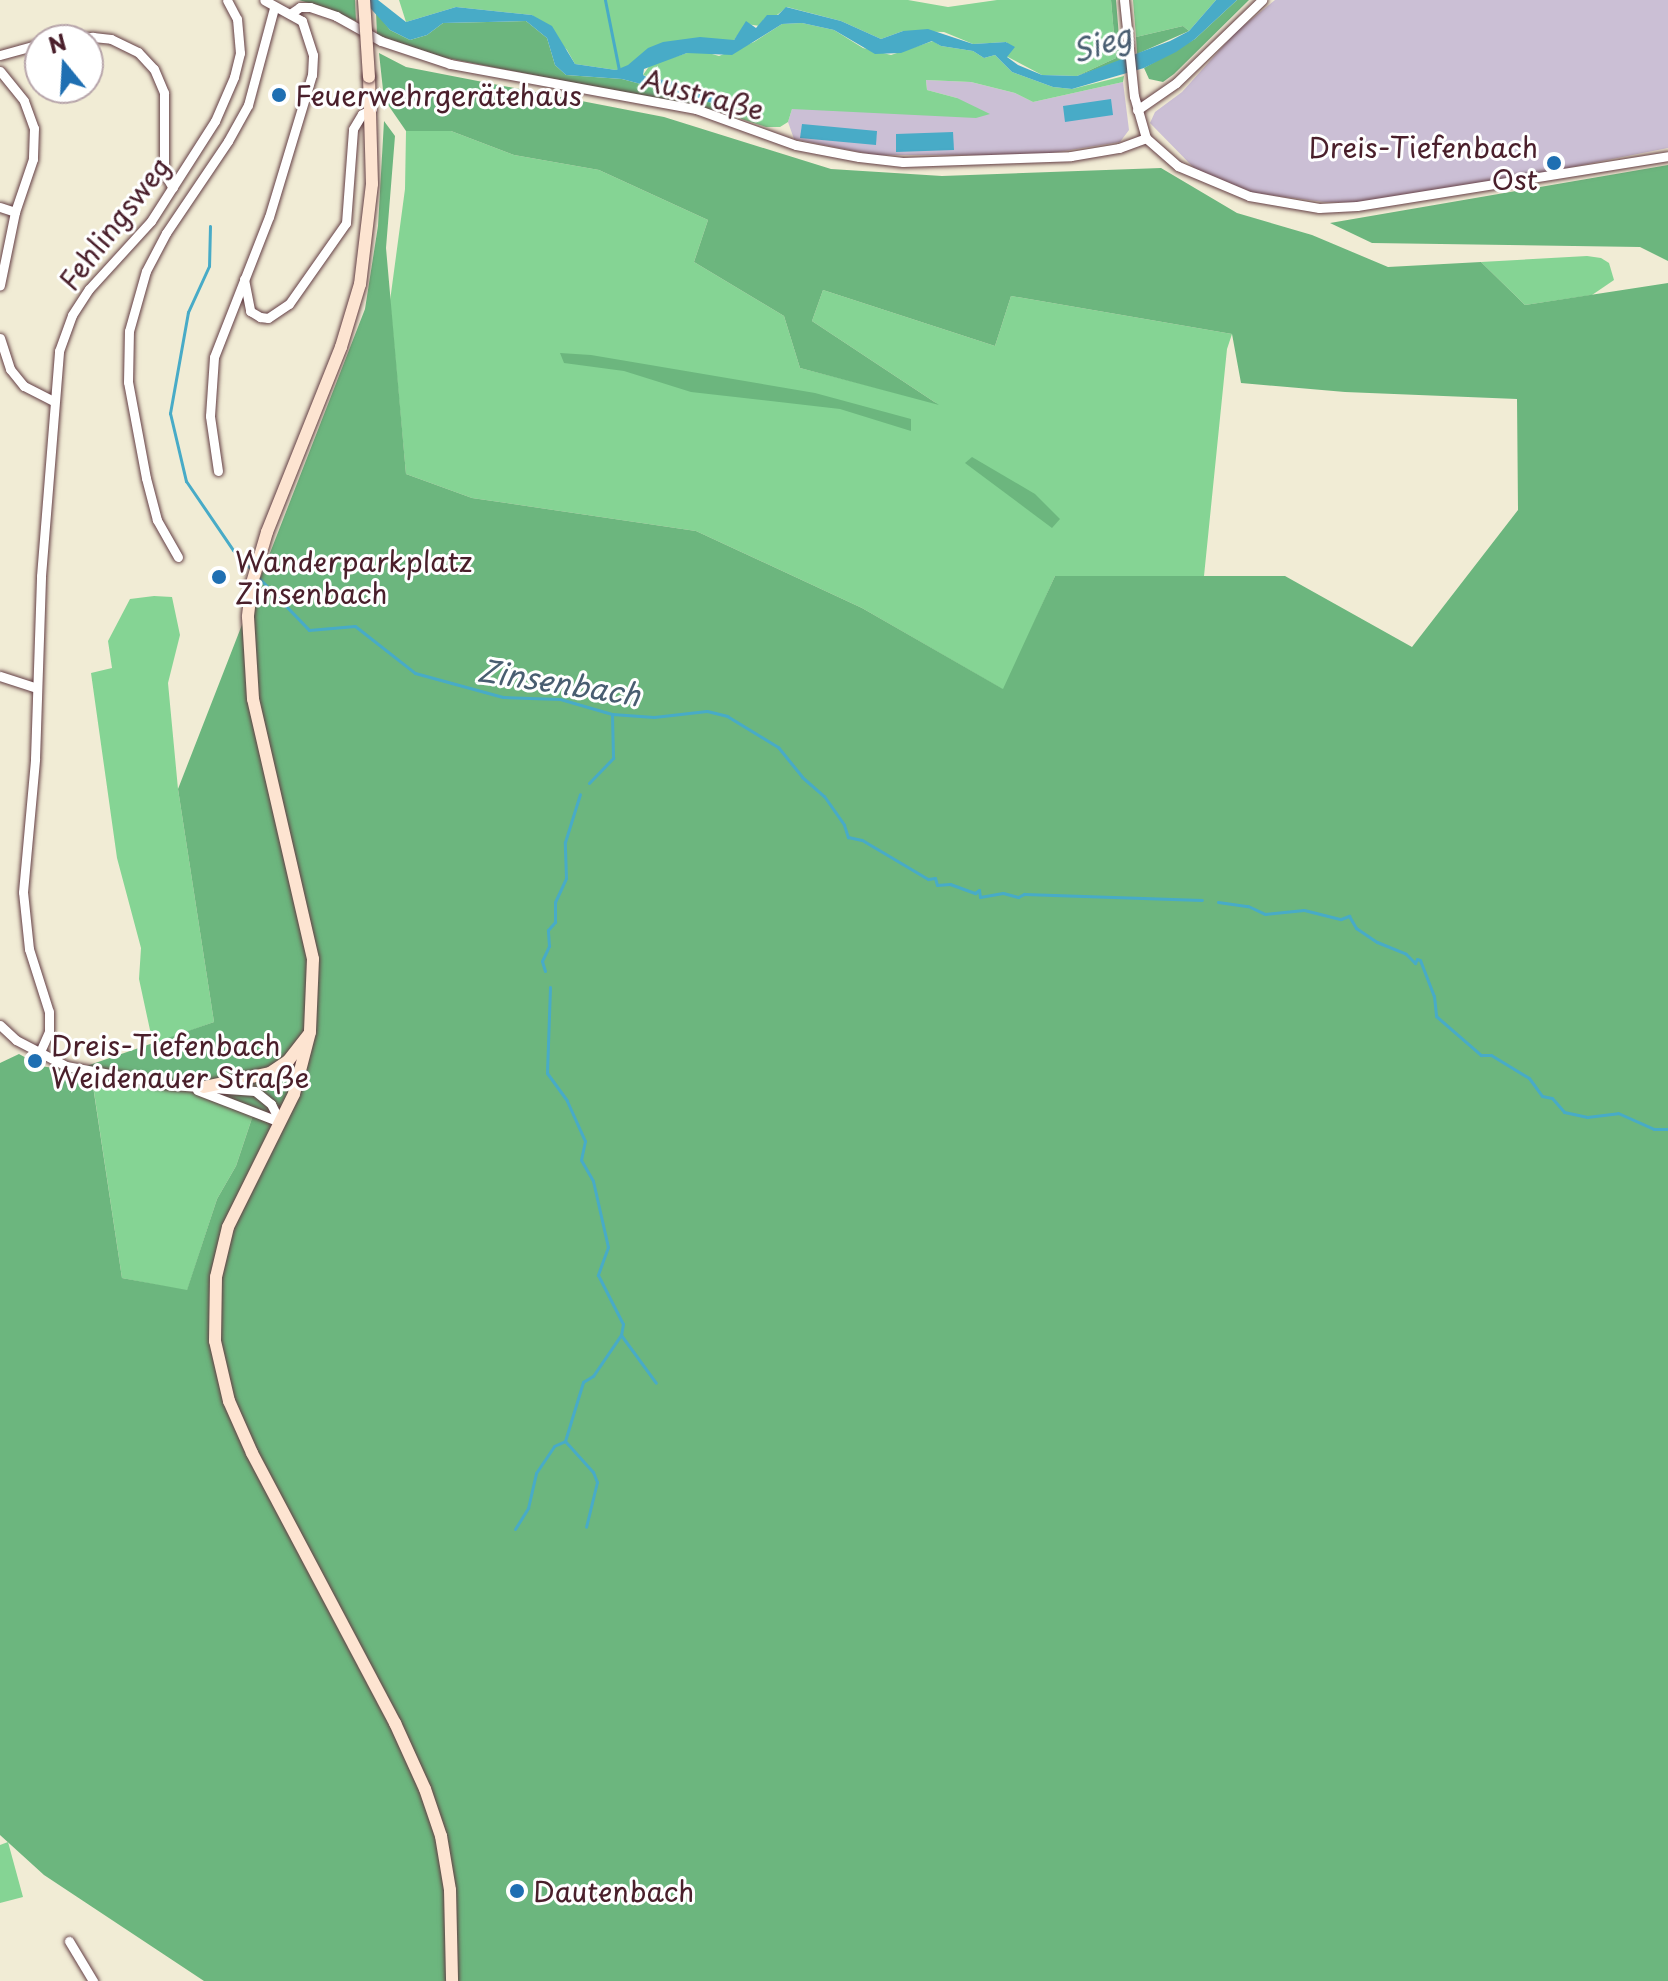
<!DOCTYPE html>
<meta charset="utf-8">
<style>
body{margin:0}
#map{position:relative;width:1668px;height:1981px;overflow:hidden;background:#f1ecd5;font-family:"Playpen Sans",sans-serif}
div>[style]{position:absolute}
.industrial>*{inset:0;background:#cbbfd5}
.green>*{inset:0;background:#85d494}
.forest>*{inset:0;background:#6cb67e}
.water>*{inset:0;background:#48abc7}
.stream>*{height:3px;margin:-1.5px;padding:0 1.5px;transform-origin:1.5px;border-radius:1.5px;background:#48abc7}
.roads{filter:drop-shadow(0 0 2px #633e44) drop-shadow(0 0 2px #633e44)}
.street>*{height:9px;margin:-4.5px;padding:0 4.5px;transform-origin:4.5px;border-radius:4.5px;background:#fff}
.secondary>*{height:12px;margin:-6px;padding:0 6px;transform-origin:6px;border-radius:6px;background:#fde4d1}
.bridges{filter:drop-shadow(0 0 2px #633e44) drop-shadow(0 0 2px #633e44)}
.secondary-bridge>*{height:12px;margin:-6px;padding:0 6px;transform-origin:6px;border-radius:6px;background:#fde4d1}
.dots>*{width:22px;height:22px;translate:-50% -50%;box-sizing:border-box;border:4px solid #fff;border-radius:50%}
span{translate:-50% -50%;white-space:nowrap;text-align:center;line-height:1.15;-webkit-text-stroke:6px #fff;paint-order:stroke}
.street-label{font-size:28px;color:#4a1f2b}
.poi-label{font-size:28px;color:#4a1f2b}
.left{translate:0 -50%;text-align:left}
.right{translate:-100% -50%;text-align:right}
.water-label{font-size:30px;color:#495e71;font-style:italic}
.north{position:absolute;left:24px;top:24px;width:80px;height:80px;box-sizing:border-box;background:#fff;border:2px solid #b7a5aa;border-radius:50%;rotate:342deg;font-size:22px;font-weight:700;line-height:32px;text-align:center;color:#4a1f2b}
.north::after{content:'';display:block;margin:auto;width:28px;height:36px;background:#1f6fb2;clip-path:polygon(50% 0,100% 100%,50% 72%,0 100%)}
</style>
<div id="map">
<div class="industrial">
<div style="clip-path:polygon(1275px 0,1668px 0,1668px 148px,1390px 203px,1324px 202px,1254px 193px,1195px 169px,1150px 123px,1155px 112px,1182px 92px,1236px 32px)"></div>
<div style="clip-path:polygon(926px 80px,971px 82px,1015px 93px,1033px 102px,1123px 82px,1129px 130px,1120px 142px,1039px 155px,875px 155px,794px 139px,788px 122px,792px 109px,957px 98px,927px 90px)"></div>
</div>
<div class="green">
<div style="clip-path:polygon(399px 0,908px 0,948px 7px,997px 0,1111px 0,1116px 58px,1077px 76px,1042px 75px,1006px 56px,1007px 42px,973px 44px,944px 32px,903px 31px,881px 39px,841px 21px,787px 7px,777px 15px,764px 19px,760px 26px,746px 24px,734px 40px,616px 70px,575px 64px,567px 50px,532px 15px,456px 7px,406px 22px)"></div>
<div style="clip-path:polygon(1133px 0,1216px 0,1189px 31px,1183px 26px,1136px 37px)"></div>
<div style="clip-path:polygon(802px 23px,834px 30px,863px 48px,891px 55px,933px 41px,941px 46px,973px 51px,984px 58px,995px 55px,1012px 72px,1053px 87px,1072px 89px,1124px 76px,1123px 82px,1033px 102px,1015px 93px,971px 82px,926px 80px,927px 90px,957px 98px,990px 114px,976px 118px,792px 109px,788px 122px,780px 127px,766px 127px,716px 111px,714px 96px,706px 93px,643px 75px,650px 65px,687px 53px,705px 52px,719px 56px,754px 42px,782px 24px)"></div>
<div style="clip-path:polygon(406px 131px,451px 131px,514px 155px,599px 170px,708px 220px,694px 262px,784px 316px,800px 368px,936px 403px,812px 321px,823px 290px,995px 346px,1011px 296px,1232px 334px,1227px 349px,1204px 576px,1055px 576px,1004px 690px,862px 608px,696px 531px,472px 498px,406px 474px,390px 301px,405px 189px)"></div>
<div style="clip-path:polygon(1587px 256px,1601px 258px,1609px 263px,1614px 280px,1592px 295px,1525px 305px,1481px 262px)"></div>
<div style="clip-path:polygon(154px 596px,172px 597px,180px 635px,168px 683px,178px 789px,214px 1022px,153px 1044px,139px 979px,141px 948px,117px 858px,91px 673px,112px 668px,108px 641px,130px 599px)"></div>
<div style="clip-path:polygon(91px 1072px,190px 1087px,254px 1112px,236px 1166px,217px 1199px,187px 1291px,122px 1278px)"></div>
<div style="clip-path:polygon(8px 1842px,23px 1897px,0 1903px,0 1845px)"></div>
</div>
<div class="forest">
<div style="clip-path:polygon(299px 0,355px 0,356px 21px,329px 9px)"></div>
<div style="clip-path:polygon(1111px 0,1116px 0,1121px 61px,1077px 76px,1116px 58px)"></div>
<div style="clip-path:polygon(1237px 0,1249px 0,1174px 74px,1163px 82px,1149px 79px,1144px 68px,1195px 39px)"></div>
<div style="clip-path:polygon(376px 12px,390px 30px,410px 40px,427px 35px,443px 23px,526px 21px,547px 38px,555px 65px,566px 75px,622px 79px,712px 103px,716px 111px,442px 57px,377px 35px)"></div>
<div style="clip-path:polygon(1183px 26px,1189px 31px,1137px 54px,1136px 37px)"></div>
<div style="clip-path:polygon(evenodd,379px 53px,406px 67px,664px 117px,831px 169px,942px 176px,1161px 168px,1237px 213px,1312px 235px,1388px 267px,1481px 262px,1525px 305px,1668px 283px,1668px 1981px,204px 1981px,44px 1875px,0 1835px,0 1063px,19px 1054px,41px 1066px,72px 1071px,214px 1022px,178px 789px,365px 309px,378px 226px,384px 121px,395px 136px,386px 248px,406px 474px,472px 498px,696px 531px,862px 608px,1003px 689px,1055px 576px,1285px 576px,1412px 647px,1518px 510px,1517px 399px,1345px 392px,1241px 383px,1232px 334px,1011px 296px,995px 346px,823px 290px,812px 321px,939px 405px,800px 368px,784px 316px,694px 262px,708px 220px,599px 170px,514px 155px,451px 131px,406px 131px,384px 99px,379px 53px,91px 1073px,190px 1087px,254px 1112px,236px 1166px,217px 1199px,187px 1290px,122px 1278px,91px 1073px)"></div>
<div style="clip-path:polygon(1668px 165px,1668px 261px,1640px 247px,1372px 243px,1330px 223px)"></div>
<div style="clip-path:polygon(560px 353px,591px 355px,815px 393px,911px 419px,911px 431px,840px 409px,691px 392px,624px 371px,564px 363px)"></div>
<div style="clip-path:polygon(972px 457px,1035px 494px,1060px 519px,1052px 528px,965px 463px)"></div>
</div>
<div class="water">
<div style="clip-path:polygon(363px 0,378px 0,406px 22px,456px 7px,532px 15px,552px 26px,575px 64px,616px 70px,628px 65px,648px 48px,663px 42px,700px 37px,734px 40px,746px 21px,756px 28px,767px 15px,778px 15px,786px 7px,841px 21px,881px 39px,903px 31px,928px 29px,973px 44px,1006px 42px,1015px 47px,1007px 57px,1018px 65px,1042px 75px,1077px 76px,1170px 41px,1189px 31px,1216px 0,1237px 0,1195px 39px,1176px 52px,1144px 68px,1072px 89px,1053px 87px,1012px 72px,995px 55px,984px 58px,973px 51px,941px 46px,932px 41px,901px 53px,875px 54px,834px 30px,802px 23px,782px 24px,732px 55px,687px 53px,644px 69px,643px 75px,647px 77px,680px 83px,714px 96px,712px 103px,622px 79px,566px 75px,555px 65px,547px 38px,526px 21px,443px 23px,427px 35px,410px 40px,390px 30px)"></div>
<div style="clip-path:polygon(1111px 99px,1113px 115px,1065px 122px,1063px 106px)"></div>
<div style="clip-path:polygon(802px 124px,877px 131px,876px 145px,800px 138px)"></div>
<div style="clip-path:polygon(953px 132px,954px 150px,896px 152px,896px 134px)"></div>
</div>
<div class="stream">
<div style="left:605px;top:0;width:71px;rotate:78.7deg"></div>
<div style="left:210px;top:226px;width:40px;rotate:91.4deg"></div>
<div style="left:209px;top:266px;width:51px;rotate:114.5deg"></div>
<div style="left:188px;top:312px;width:103px;rotate:100.1deg"></div>
<div style="left:170px;top:413px;width:70px;rotate:76.8deg"></div>
<div style="left:186px;top:481px;width:83px;rotate:55.7deg"></div>
<div style="left:233px;top:550px;width:26px;rotate:47deg"></div>
<div style="left:259px;top:578px;width:72px;rotate:46.1deg"></div>
<div style="left:309px;top:630px;width:46px;rotate:-5deg"></div>
<div style="left:355px;top:626px;width:76px;rotate:38.1deg"></div>
<div style="left:415px;top:673px;width:91px;rotate:15.3deg"></div>
<div style="left:503px;top:697px;width:57px;rotate:2deg"></div>
<div style="left:560px;top:699px;width:54px;rotate:16.1deg"></div>
<div style="left:612px;top:714px;width:42px;rotate:4.1deg"></div>
<div style="left:654px;top:717px;width:53px;rotate:-6.5deg"></div>
<div style="left:707px;top:711px;width:21px;rotate:14deg"></div>
<div style="left:727px;top:716px;width:60px;rotate:31.3deg"></div>
<div style="left:778px;top:747px;width:38px;rotate:51deg"></div>
<div style="left:802px;top:777px;width:29px;rotate:41deg"></div>
<div style="left:824px;top:796px;width:35px;rotate:55deg"></div>
<div style="left:844px;top:825px;width:13px;rotate:72deg"></div>
<div style="left:848px;top:837px;width:14px;rotate:12deg"></div>
<div style="left:862px;top:840px;width:77px;rotate:30.6deg"></div>
<div style="left:928px;top:879px;width:7px;rotate:-8deg"></div>
<div style="left:935px;top:878px;width:7px;rotate:74deg"></div>
<div style="left:937px;top:885px;width:13px;rotate:-4deg"></div>
<div style="left:950px;top:884px;width:27px;rotate:20deg"></div>
<div style="left:975px;top:893px;width:5px;rotate:-37deg"></div>
<div style="left:979px;top:890px;width:7px;rotate:82deg"></div>
<div style="left:980px;top:897px;width:23px;rotate:-10deg"></div>
<div style="left:1003px;top:893px;width:16px;rotate:15deg"></div>
<div style="left:1018px;top:897px;width:7px;rotate:-27deg"></div>
<div style="left:1024px;top:894px;width:178px;rotate:1.9deg"></div>
<div style="left:589px;top:783px;width:35px;rotate:-46deg"></div>
<div style="left:613px;top:758px;width:44px;rotate:-91.3deg"></div>
<div style="left:1218px;top:902px;width:30px;rotate:8deg"></div>
<div style="left:1248px;top:906px;width:19px;rotate:25deg"></div>
<div style="left:1265px;top:914px;width:39px;rotate:-6deg"></div>
<div style="left:1304px;top:910px;width:38px;rotate:14deg"></div>
<div style="left:1341px;top:919px;width:9px;rotate:-21deg"></div>
<div style="left:1349px;top:916px;width:14px;rotate:60deg"></div>
<div style="left:1356px;top:928px;width:25px;rotate:34deg"></div>
<div style="left:1377px;top:942px;width:31px;rotate:22deg"></div>
<div style="left:1406px;top:954px;width:13px;rotate:45deg"></div>
<div style="left:1415px;top:963px;width:4px;rotate:-63deg"></div>
<div style="left:1417px;top:959px;width:3px;rotate:18deg"></div>
<div style="left:1420px;top:960px;width:39px;rotate:69deg"></div>
<div style="left:1434px;top:996px;width:20px;rotate:84deg"></div>
<div style="left:1436px;top:1016px;width:60px;rotate:40.9deg"></div>
<div style="left:1481px;top:1055px;width:10px"></div>
<div style="left:1491px;top:1055px;width:44px;rotate:31.2deg"></div>
<div style="left:1529px;top:1078px;width:22px;rotate:54deg"></div>
<div style="left:1542px;top:1096px;width:10px;rotate:11deg"></div>
<div style="left:1552px;top:1098px;width:18px;rotate:49deg"></div>
<div style="left:1564px;top:1112px;width:24px;rotate:12deg"></div>
<div style="left:1587px;top:1117px;width:31px;rotate:-7deg"></div>
<div style="left:1618px;top:1113px;width:39px;rotate:24deg"></div>
<div style="left:1654px;top:1129px;width:14px"></div>
<div style="left:545px;top:971px;width:10px;rotate:-107deg"></div>
<div style="left:542px;top:961px;width:17px;rotate:-65deg"></div>
<div style="left:549px;top:946px;width:16px;rotate:-94deg"></div>
<div style="left:548px;top:930px;width:11px;rotate:-49deg"></div>
<div style="left:555px;top:922px;width:20px;rotate:-90deg"></div>
<div style="left:555px;top:902px;width:26px;rotate:-65deg"></div>
<div style="left:566px;top:878px;width:36px;rotate:-92deg"></div>
<div style="left:565px;top:842px;width:50px;rotate:-72.6deg"></div>
<div style="left:550px;top:987px;width:86px;rotate:92deg"></div>
<div style="left:547px;top:1073px;width:34px;rotate:54deg"></div>
<div style="left:567px;top:1101px;width:44px;rotate:65.8deg"></div>
<div style="left:585px;top:1141px;width:19px;rotate:102deg"></div>
<div style="left:581px;top:1160px;width:24px;rotate:60deg"></div>
<div style="left:593px;top:1181px;width:68px;rotate:77.2deg"></div>
<div style="left:608px;top:1247px;width:30px;rotate:110deg"></div>
<div style="left:598px;top:1275px;width:55px;rotate:63deg"></div>
<div style="left:623px;top:1324px;width:11px;rotate:100deg"></div>
<div style="left:621px;top:1335px;width:59px;rotate:53.9deg"></div>
<div style="left:565px;top:1441px;width:42px;rotate:47.9deg"></div>
<div style="left:593px;top:1472px;width:11px;rotate:68deg"></div>
<div style="left:597px;top:1482px;width:46px;rotate:103.7deg"></div>
<div style="left:515px;top:1529px;width:25px;rotate:-58deg"></div>
<div style="left:528px;top:1508px;width:36px;rotate:-77deg"></div>
<div style="left:536px;top:1473px;width:32px;rotate:-56deg"></div>
<div style="left:554px;top:1446px;width:12px;rotate:-24deg"></div>
<div style="left:565px;top:1441px;width:62px;rotate:-73deg"></div>
<div style="left:583px;top:1382px;width:12px;rotate:-31deg"></div>
<div style="left:593px;top:1376px;width:50px;rotate:-55.7deg"></div>
</div>
<div class="roads">
<div class="street">
<div style="left:1124px;top:0;width:97px;rotate:84.1deg"></div>
<div style="left:1134px;top:96px;width:44px;rotate:74.1deg"></div>
<div style="left:1146px;top:138px;width:43px;rotate:41.2deg"></div>
<div style="left:1178px;top:166px;width:77px;rotate:22.9deg"></div>
<div style="left:1249px;top:196px;width:71px;rotate:9.7deg"></div>
<div style="left:1319px;top:208px;width:38px;rotate:-3deg"></div>
<div style="left:1357px;top:206px;width:315px;rotate:-9.1deg"></div>
<div style="left:290px;top:14px;width:12px;rotate:-35deg"></div>
<div style="left:300px;top:7px;width:10px"></div>
<div style="left:310px;top:7px;width:28px;rotate:19deg"></div>
<div style="left:336px;top:16px;width:51px;rotate:29.1deg"></div>
<div style="left:381px;top:41px;width:73px;rotate:18.4deg"></div>
<div style="left:450px;top:64px;width:250px;rotate:10.4deg"></div>
<div style="left:696px;top:109px;width:106px;rotate:19.8deg"></div>
<div style="left:796px;top:145px;width:64px;rotate:10.8deg"></div>
<div style="left:859px;top:157px;width:44px;rotate:6.5deg"></div>
<div style="left:903px;top:162px;width:168px;rotate:-2deg"></div>
<div style="left:1071px;top:156px;width:49px;rotate:-9.5deg"></div>
<div style="left:1119px;top:148px;width:29px;rotate:-20deg"></div>
<div style="left:55px;top:40px;width:38px;rotate:-5deg"></div>
<div style="left:93px;top:37px;width:18px;rotate:6deg"></div>
<div style="left:111px;top:39px;width:30px;rotate:26deg"></div>
<div style="left:138px;top:52px;width:23px;rotate:47deg"></div>
<div style="left:154px;top:69px;width:26px;rotate:67deg"></div>
<div style="left:164px;top:93px;width:80px;rotate:90deg"></div>
<div style="left:164px;top:173px;width:17px;rotate:59deg"></div>
<div style="left:0;top:55px;width:41px;rotate:-15.4deg"></div>
<div style="left:0;top:71px;width:38px;rotate:51deg"></div>
<div style="left:24px;top:101px;width:29px;rotate:70deg"></div>
<div style="left:34px;top:128px;width:31px;rotate:92deg"></div>
<div style="left:33px;top:159px;width:56px;rotate:108.8deg"></div>
<div style="left:15px;top:212px;width:75px;rotate:101.6deg"></div>
<div style="left:1137px;top:110px;width:47px;rotate:-34.7deg"></div>
<div style="left:1176px;top:83px;width:120px;rotate:-44deg"></div>
<div style="left:0;top:207px;width:16px;rotate:18deg"></div>
<div style="left:244px;top:279px;width:33px;rotate:79deg"></div>
<div style="left:250px;top:311px;width:12px;rotate:31deg"></div>
<div style="left:260px;top:317px;width:8px;rotate:7deg"></div>
<div style="left:268px;top:318px;width:25px;rotate:-34deg"></div>
<div style="left:289px;top:304px;width:99px;rotate:-54.9deg"></div>
<div style="left:346px;top:223px;width:94px;rotate:-85.7deg"></div>
<div style="left:353px;top:129px;width:17px;rotate:-59deg"></div>
<div style="left:362px;top:114px;width:11px;rotate:-27deg"></div>
<div style="left:0;top:338px;width:33px;rotate:72deg"></div>
<div style="left:10px;top:369px;width:22px;rotate:51deg"></div>
<div style="left:24px;top:386px;width:33px;rotate:27deg"></div>
<div style="left:218px;top:471px;width:56px;rotate:-98.3deg"></div>
<div style="left:210px;top:416px;width:59px;rotate:-86.1deg"></div>
<div style="left:214px;top:357px;width:150px;rotate:-68.6deg"></div>
<div style="left:269px;top:217px;width:148px;rotate:-73.2deg"></div>
<div style="left:312px;top:75px;width:20px;rotate:-87deg"></div>
<div style="left:313px;top:55px;width:36px;rotate:-108deg"></div>
<div style="left:302px;top:21px;width:43px;rotate:-151.1deg"></div>
<div style="left:178px;top:557px;width:43px;rotate:-119.6deg"></div>
<div style="left:157px;top:520px;width:43px;rotate:-104.7deg"></div>
<div style="left:146px;top:478px;width:98px;rotate:-100.6deg"></div>
<div style="left:128px;top:382px;width:51px;rotate:-88.9deg"></div>
<div style="left:129px;top:331px;width:62px;rotate:-74.2deg"></div>
<div style="left:146px;top:271px;width:43px;rotate:-62.2deg"></div>
<div style="left:166px;top:233px;width:111px;rotate:-56deg"></div>
<div style="left:228px;top:141px;width:41px;rotate:-60.9deg"></div>
<div style="left:248px;top:105px;width:100px;rotate:-75deg"></div>
<div style="left:0;top:676px;width:38px;rotate:18deg"></div>
<div style="left:0;top:1025px;width:22px;rotate:43deg"></div>
<div style="left:16px;top:1040px;width:56px;rotate:27.5deg"></div>
<div style="left:66px;top:1066px;width:107px;rotate:10.3deg"></div>
<div style="left:171px;top:1085px;width:84px;rotate:4.1deg"></div>
<div style="left:255px;top:1091px;width:21px;rotate:39deg"></div>
<div style="left:271px;top:1104px;width:20px;rotate:63deg"></div>
<div style="left:39px;top:1054px;width:24px;rotate:-66deg"></div>
<div style="left:49px;top:1032px;width:20px;rotate:-90deg"></div>
<div style="left:49px;top:1012px;width:66px;rotate:-107.6deg"></div>
<div style="left:29px;top:949px;width:57px;rotate:-96deg"></div>
<div style="left:23px;top:892px;width:134px;rotate:-84.8deg"></div>
<div style="left:35px;top:759px;width:183px;rotate:-88.1deg"></div>
<div style="left:41px;top:576px;width:226px;rotate:-85.4deg"></div>
<div style="left:59px;top:351px;width:38px;rotate:-70deg"></div>
<div style="left:72px;top:315px;width:31px;rotate:-57deg"></div>
<div style="left:89px;top:289px;width:92px;rotate:-47.6deg"></div>
<div style="left:151px;top:221px;width:119px;rotate:-57.4deg"></div>
<div style="left:215px;top:121px;width:48px;rotate:-66.6deg"></div>
<div style="left:234px;top:77px;width:25px;rotate:-76deg"></div>
<div style="left:240px;top:53px;width:34px;rotate:-95deg"></div>
<div style="left:237px;top:19px;width:21px;rotate:-118deg"></div>
<div style="left:197px;top:1090px;width:89px;rotate:21.1deg"></div>
<div style="left:69px;top:1941px;width:47px;rotate:59deg"></div>
</div>
<div class="secondary">
<div style="left:369px;top:77px;width:107px;rotate:88.4deg"></div>
<div style="left:372px;top:184px;width:101px;rotate:96.8deg"></div>
<div style="left:360px;top:284px;width:66px;rotate:106.8deg"></div>
<div style="left:341px;top:347px;width:199px;rotate:111.8deg"></div>
<div style="left:267px;top:532px;width:53px;rotate:106.4deg"></div>
<div style="left:252px;top:583px;width:34px;rotate:97deg"></div>
<div style="left:248px;top:617px;width:82px;rotate:86.5deg"></div>
<div style="left:253px;top:699px;width:267px;rotate:77deg"></div>
<div style="left:313px;top:959px;width:73px;rotate:92.4deg"></div>
<div style="left:310px;top:1032px;width:64px;rotate:104.5deg"></div>
<div style="left:294px;top:1094px;width:148px;rotate:116.4deg"></div>
<div style="left:228px;top:1227px;width:51px;rotate:103.5deg"></div>
<div style="left:216px;top:1277px;width:64px;rotate:90.9deg"></div>
<div style="left:215px;top:1341px;width:62px;rotate:76.9deg"></div>
<div style="left:229px;top:1401px;width:57px;rotate:66.1deg"></div>
<div style="left:252px;top:1453px;width:306px;rotate:62.1deg"></div>
<div style="left:395px;top:1723px;width:72px;rotate:65.6deg"></div>
<div style="left:425px;top:1789px;width:50px;rotate:71.2deg"></div>
<div style="left:441px;top:1836px;width:55px;rotate:80.5deg"></div>
<div style="left:450px;top:1890px;width:91px;rotate:88.7deg"></div>
<div style="left:204px;top:1087px;width:67px;rotate:-12deg"></div>
<div style="left:270px;top:1073px;width:22px;rotate:-34deg"></div>
<div style="left:288px;top:1061px;width:33px;rotate:-52deg"></div>
</div>
</div>
<div class="bridges">
<div class="secondary-bridge">
<div style="left:364px;top:0;width:77px;rotate:86.3deg"></div>
</div>
</div>
<div class="dots">
<div style="left:279px;top:95px;background:#1f6fb2"></div>
<div style="left:1554px;top:163px;background:#1f6fb2"></div>
<div style="left:219px;top:577px;background:#1f6fb2"></div>
<div style="left:35px;top:1061px;background:#1f6fb2"></div>
<div style="left:517px;top:1891px;background:#1f6fb2"></div>
</div>
<div class="street-label">
<span style="left:703px;top:94px;rotate:15deg">Austraße</span>
<span style="left:114px;top:223px;rotate:-52deg">Fehlingsweg</span>
</div>
<div class="poi-label">
<span class="left" style="left:295px;top:95px">Feuerwehrgerätehaus</span>
<span class="right" style="left:1538px;top:163px">Dreis-Tiefenbach<br>Ost</span>
<span class="left" style="left:235px;top:577px">Wanderparkplatz<br>Zinsenbach</span>
<span class="left" style="left:51px;top:1061px">Dreis-Tiefenbach<br>Weidenauer Straße</span>
<span class="left" style="left:533px;top:1891px">Dautenbach</span>
</div>
<div class="water-label">
<span style="left:1101px;top:43px;rotate:-18deg">Sieg</span>
<span style="left:559px;top:682px;rotate:9deg">Zinsenbach</span>
</div>
<div class="north">N</div>
</div>
